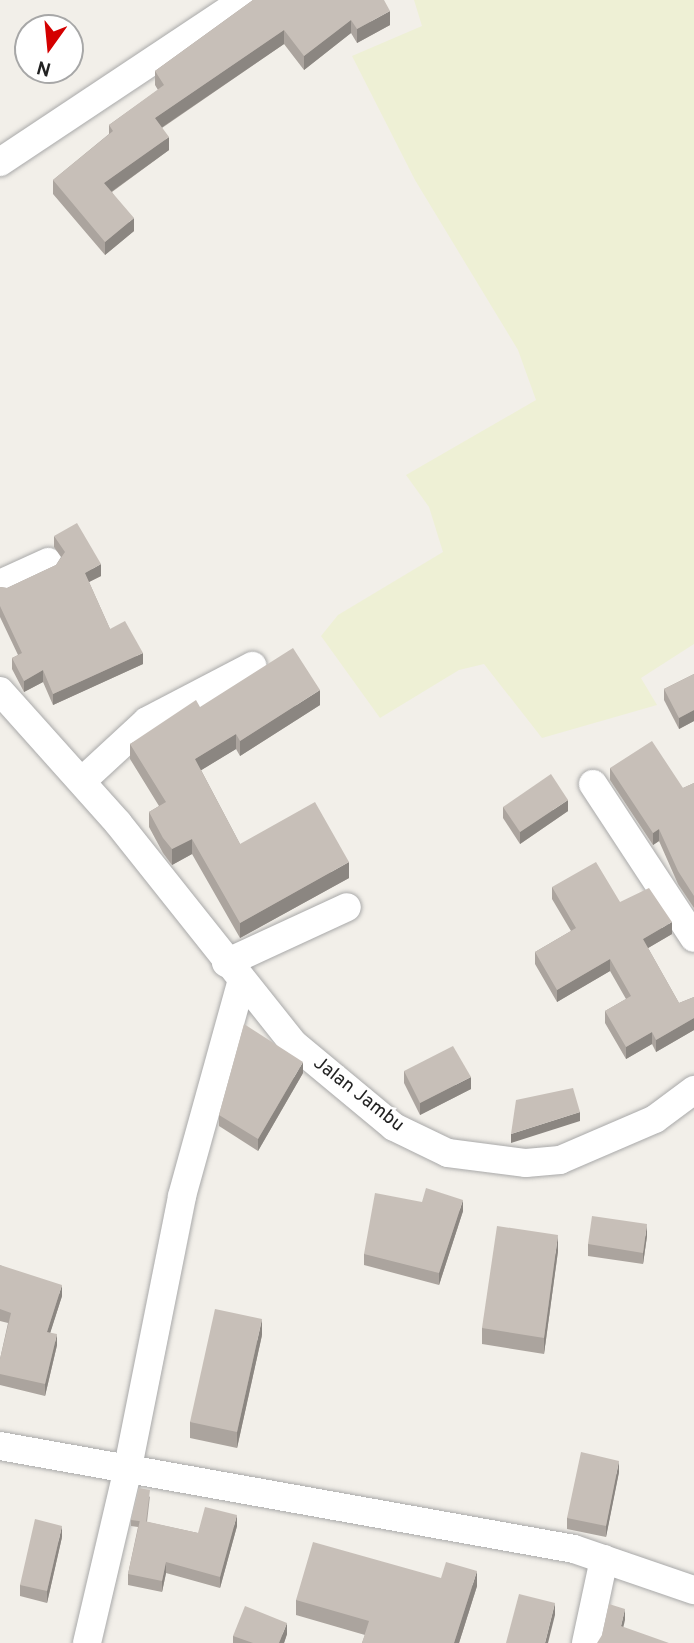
<!DOCTYPE html>
<style>
body{margin:0}
#map{position:relative;width:694px;height:1643px;overflow:hidden;background:#f2efe9;font-family:Overpass,sans-serif}
div>[style]{position:absolute}
.farmland>*{inset:0;background:#eef0d5}
.roads{filter:drop-shadow(0 0 2px #a9a9a9) drop-shadow(0 0 2px #a9a9a9)}
.minor>*{height:28px;margin:-14px;padding:0 14px;transform-origin:14px;border-radius:14px;background:#fff}
.wall>*{inset:0;background:#aba49e}
.shaded-wall>*{inset:0;background:#8b8681}
.building>*{inset:0;background:#c7bfb8}
span{translate:-50% -50%;white-space:nowrap;text-align:center;line-height:1.15;-webkit-text-stroke:5px #fff;paint-order:stroke}
.street-label{font-size:19px;color:#222}
.north{position:absolute;left:14px;top:14px;width:70px;height:70px;box-sizing:border-box;background:#fff;border:2px solid #a7a7a7;border-radius:50%;rotate:195deg;font-size:19px;font-weight:700;line-height:28px;text-align:center;color:#222}
.north::after{content:'';display:block;margin:auto;width:24px;height:32px;background:#d40000;clip-path:polygon(50% 0,100% 100%,50% 72%,0 100%)}
</style>
<div id="map">
<div class="farmland">
<div style="clip-path:polygon(414px 0,694px 0,694px 644px,641px 678px,657px 705px,542px 738px,484px 664px,459px 670px,380px 718px,321px 636px,338px 615px,443px 552px,429px 507px,406px 475px,536px 400px,518px 350px,415px 180px,352px 56px,422px 26px)"></div>
</div>
<div class="roads">
<div class="minor">
<div style="left:0;top:162px;width:293px;rotate:-33.6deg"></div>
<div style="left:0;top:584px;width:53px;rotate:-24.6deg"></div>
<div style="left:0;top:691px;width:177px;rotate:48.2deg"></div>
<div style="left:118px;top:823px;width:283px;rotate:51.5deg"></div>
<div style="left:294px;top:1044px;width:130px;rotate:39.7deg"></div>
<div style="left:394px;top:1127px;width:60px;rotate:25.7deg"></div>
<div style="left:448px;top:1153px;width:79px;rotate:7.3deg"></div>
<div style="left:526px;top:1163px;width:34px;rotate:-5deg"></div>
<div style="left:560px;top:1160px;width:103px;rotate:-23.3deg"></div>
<div style="left:655px;top:1119px;width:49px;rotate:-36.6deg"></div>
<div style="left:82px;top:781px;width:88px;rotate:-42.7deg"></div>
<div style="left:147px;top:721px;width:119px;rotate:-27.6deg"></div>
<div style="left:593px;top:784px;width:184px;rotate:56.7deg"></div>
<div style="left:226px;top:963px;width:133px;rotate:-24.8deg"></div>
<div style="left:0;top:1446px;width:583px;rotate:10.17deg"></div>
<div style="left:574px;top:1549px;width:127px;rotate:18.9deg"></div>
<div style="left:87px;top:1643px;width:176px;rotate:-76.8deg"></div>
<div style="left:127px;top:1472px;width:281px;rotate:-78.7deg"></div>
<div style="left:182px;top:1196px;width:221px;rotate:-74.5deg"></div>
<div style="left:586px;top:1643px;width:86px;rotate:-77.9deg"></div>
</div>
</div>
<div class="wall">
<div style="clip-path:polygon(253px 0,390px 25px,357px 43px,351px 33px,304px 70px,284px 44px,162px 128px,169px 150px,112px 192px,134px 231px,105px 255px,53px 194px,53px 180px,109px 134px,109px 125px,158px 90px,155px 85px,155px 71px)"></div>
<div style="clip-path:polygon(54px 536px,101px 576px,89px 582px,110px 629px,143px 664px,53px 705px,43px 682px,24px 692px,12px 669px,12px 658px,18px 655px,0 617px,0 587px,7px 588px,56px 565px,61px 557px,54px 547px)"></div>
<div style="clip-path:polygon(694px 674px,694px 721px,679px 729px,664px 700px,664px 689px)"></div>
<div style="clip-path:polygon(320px 705px,240px 756px,236px 749px,201px 770px,240px 844px,349px 878px,240px 938px,192px 854px,172px 865px,163px 853px,149px 827px,149px 812px,159px 806px,130px 759px,130px 744px,200px 707px)"></div>
<div style="clip-path:polygon(610px 768px,683px 788px,694px 783px,694px 908px,678px 884px,659px 841px,653px 845px,610px 780px)"></div>
<div style="clip-path:polygon(503px 807px,568px 811px,520px 844px,503px 818px)"></div>
<div style="clip-path:polygon(552px 887px,620px 902px,672px 934px,648px 948px,679px 1003px,694px 997px,694px 1030px,656px 1052px,652px 1044px,626px 1059px,605px 1023px,605px 1011px,626px 999px,610px 971px,557px 1002px,535px 964px,535px 952px,571px 931px,552px 899px)"></div>
<div style="clip-path:polygon(404px 1071px,471px 1089px,420px 1115px,404px 1083px)"></div>
<div style="clip-path:polygon(303px 1073px,258px 1151px,219px 1126px,219px 1115px)"></div>
<div style="clip-path:polygon(422px 1202px,463px 1211px,439px 1285px,364px 1265px,364px 1254px)"></div>
<div style="clip-path:polygon(647px 1236px,643px 1264px,588px 1256px,588px 1244px)"></div>
<div style="clip-path:polygon(558px 1251px,544px 1354px,482px 1344px,482px 1328px)"></div>
<div style="clip-path:polygon(0 1265px,62px 1296px,50px 1333px,57px 1345px,45px 1396px,0 1385px,0 1359px,8px 1323px,0 1321px)"></div>
<div style="clip-path:polygon(262px 1335px,237px 1448px,190px 1438px,190px 1422px)"></div>
<div style="clip-path:polygon(619px 1472px,606px 1537px,567px 1529px,567px 1518px)"></div>
<div style="clip-path:polygon(150px 1496px,147px 1522px,198px 1533px,237px 1526px,220px 1588px,166px 1573px,162px 1592px,128px 1585px,128px 1574px,138px 1527px,131px 1526px,131px 1520px)"></div>
<div style="clip-path:polygon(62px 1537px,47px 1603px,20px 1596px,20px 1585px)"></div>
<div style="clip-path:polygon(441px 1578px,477px 1586px,459px 1643px,362px 1643px,365px 1635px,296px 1615px,296px 1600px)"></div>
<div style="clip-path:polygon(287px 1634px,284px 1643px,233px 1643px,233px 1636px)"></div>
</div>
<div class="shaded-wall">
<div style="clip-path:polygon(390px 11px,390px 25px,357px 43px,357px 29px)"></div>
<div style="clip-path:polygon(351px 20px,351px 33px,304px 70px,304px 56px)"></div>
<div style="clip-path:polygon(284px 30px,284px 44px,155px 132px,155px 118px)"></div>
<div style="clip-path:polygon(169px 137px,169px 150px,104px 197px,104px 183px)"></div>
<div style="clip-path:polygon(134px 218px,134px 231px,105px 255px,105px 242px)"></div>
<div style="clip-path:polygon(101px 564px,101px 576px,85px 584px,85px 573px)"></div>
<div style="clip-path:polygon(143px 653px,143px 664px,53px 705px,53px 694px)"></div>
<div style="clip-path:polygon(43px 670px,43px 682px,24px 692px,24px 681px)"></div>
<div style="clip-path:polygon(320px 690px,320px 705px,240px 756px,240px 741px)"></div>
<div style="clip-path:polygon(694px 710px,694px 721px,679px 729px,679px 718px)"></div>
<div style="clip-path:polygon(236px 734px,236px 749px,195px 774px,195px 759px)"></div>
<div style="clip-path:polygon(568px 800px,568px 811px,520px 844px,520px 832px)"></div>
<div style="clip-path:polygon(659px 829px,659px 841px,653px 845px,653px 833px)"></div>
<div style="clip-path:polygon(192px 839px,192px 854px,172px 865px,172px 849px)"></div>
<div style="clip-path:polygon(349px 862px,349px 878px,240px 938px,240px 923px)"></div>
<div style="clip-path:polygon(672px 922px,672px 934px,643px 951px,643px 939px)"></div>
<div style="clip-path:polygon(610px 959px,610px 971px,557px 1002px,557px 990px)"></div>
<div style="clip-path:polygon(694px 1018px,694px 1030px,656px 1052px,656px 1040px)"></div>
<div style="clip-path:polygon(652px 1032px,652px 1044px,626px 1059px,626px 1047px)"></div>
<div style="clip-path:polygon(303px 1062px,303px 1073px,258px 1151px,258px 1139px)"></div>
<div style="clip-path:polygon(471px 1077px,471px 1089px,420px 1115px,420px 1103px)"></div>
<div style="clip-path:polygon(580px 1112px,580px 1121px,511px 1143px,511px 1134px)"></div>
<div style="clip-path:polygon(463px 1200px,463px 1211px,439px 1285px,439px 1273px)"></div>
<div style="clip-path:polygon(647px 1224px,647px 1236px,643px 1264px,643px 1253px)"></div>
<div style="clip-path:polygon(558px 1235px,558px 1251px,544px 1354px,544px 1338px)"></div>
<div style="clip-path:polygon(62px 1285px,62px 1296px,47px 1343px,47px 1332px)"></div>
<div style="clip-path:polygon(262px 1319px,262px 1335px,237px 1448px,237px 1432px)"></div>
<div style="clip-path:polygon(57px 1334px,57px 1345px,45px 1396px,45px 1384px)"></div>
<div style="clip-path:polygon(619px 1461px,619px 1472px,606px 1537px,606px 1526px)"></div>
<div style="clip-path:polygon(237px 1515px,237px 1526px,220px 1588px,220px 1577px)"></div>
<div style="clip-path:polygon(62px 1526px,62px 1537px,47px 1603px,47px 1591px)"></div>
<div style="clip-path:polygon(166px 1562px,166px 1573px,162px 1592px,162px 1581px)"></div>
<div style="clip-path:polygon(477px 1571px,477px 1586px,459px 1643px,454px 1643px)"></div>
<div style="clip-path:polygon(555px 1603px,555px 1615px,548px 1643px,545px 1643px)"></div>
<div style="clip-path:polygon(625px 1609px,625px 1620px,621px 1637px,621px 1626px)"></div>
<div style="clip-path:polygon(287px 1623px,287px 1634px,284px 1643px,279px 1643px)"></div>
</div>
<div class="building">
<div style="clip-path:polygon(253px 0,384px 0,390px 11px,357px 29px,351px 20px,304px 56px,284px 30px,155px 118px,169px 137px,104px 183px,134px 218px,105px 242px,53px 180px,113px 131px,109px 125px,164px 85px,155px 71px)"></div>
<div style="clip-path:polygon(77px 523px,101px 564px,85px 573px,110px 629px,125px 621px,143px 653px,53px 694px,43px 670px,24px 681px,12px 658px,22px 653px,0 606px,0 587px,7px 588px,56px 565px,65px 552px,54px 536px)"></div>
<div style="clip-path:polygon(293px 648px,320px 690px,240px 741px,236px 734px,195px 759px,240px 844px,315px 802px,349px 862px,240px 923px,192px 839px,172px 849px,163px 838px,149px 812px,166px 802px,130px 744px,196px 700px,200px 707px)"></div>
<div style="clip-path:polygon(694px 674px,694px 710px,679px 718px,664px 689px)"></div>
<div style="clip-path:polygon(652px 741px,683px 788px,694px 783px,694px 896px,678px 871px,659px 829px,653px 833px,610px 768px)"></div>
<div style="clip-path:polygon(551px 774px,568px 800px,520px 832px,503px 807px)"></div>
<div style="clip-path:polygon(596px 862px,620px 902px,649px 888px,672px 922px,643px 939px,679px 1003px,694px 997px,694px 1018px,656px 1040px,652px 1032px,626px 1047px,605px 1011px,631px 996px,610px 959px,557px 990px,535px 952px,576px 928px,552px 887px)"></div>
<div style="clip-path:polygon(244px 1024px,303px 1062px,258px 1139px,219px 1115px)"></div>
<div style="clip-path:polygon(453px 1046px,471px 1077px,420px 1103px,404px 1071px)"></div>
<div style="clip-path:polygon(573px 1088px,580px 1112px,511px 1134px,516px 1100px)"></div>
<div style="clip-path:polygon(426px 1188px,463px 1200px,439px 1273px,364px 1254px,375px 1193px,422px 1202px)"></div>
<div style="clip-path:polygon(592px 1216px,647px 1224px,643px 1253px,588px 1244px)"></div>
<div style="clip-path:polygon(497px 1226px,558px 1235px,544px 1338px,482px 1328px)"></div>
<div style="clip-path:polygon(0 1265px,62px 1285px,47px 1332px,57px 1334px,45px 1384px,0 1374px,0 1359px,11px 1313px,0 1309px)"></div>
<div style="clip-path:polygon(215px 1309px,262px 1319px,237px 1432px,190px 1422px)"></div>
<div style="clip-path:polygon(581px 1452px,619px 1461px,606px 1526px,567px 1518px)"></div>
<div style="clip-path:polygon(139px 1488px,150px 1490px,146px 1522px,131px 1520px)"></div>
<div style="clip-path:polygon(205px 1507px,237px 1515px,220px 1577px,166px 1562px,162px 1581px,128px 1574px,140px 1520px,198px 1533px)"></div>
<div style="clip-path:polygon(35px 1519px,62px 1526px,47px 1591px,20px 1585px)"></div>
<div style="clip-path:polygon(313px 1542px,441px 1578px,446px 1562px,477px 1571px,454px 1643px,362px 1643px,369px 1621px,296px 1600px)"></div>
<div style="clip-path:polygon(519px 1594px,555px 1603px,545px 1643px,506px 1643px)"></div>
<div style="clip-path:polygon(609px 1604px,625px 1609px,621px 1626px,669px 1643px,597px 1643px,602px 1635px)"></div>
<div style="clip-path:polygon(245px 1606px,287px 1623px,279px 1643px,253px 1643px,233px 1636px)"></div>
</div>
<div class="street-label">
<span style="left:358px;top:1095px;rotate:38deg">Jalan Jambu</span>
</div>
<div class="north">N</div>
</div>
